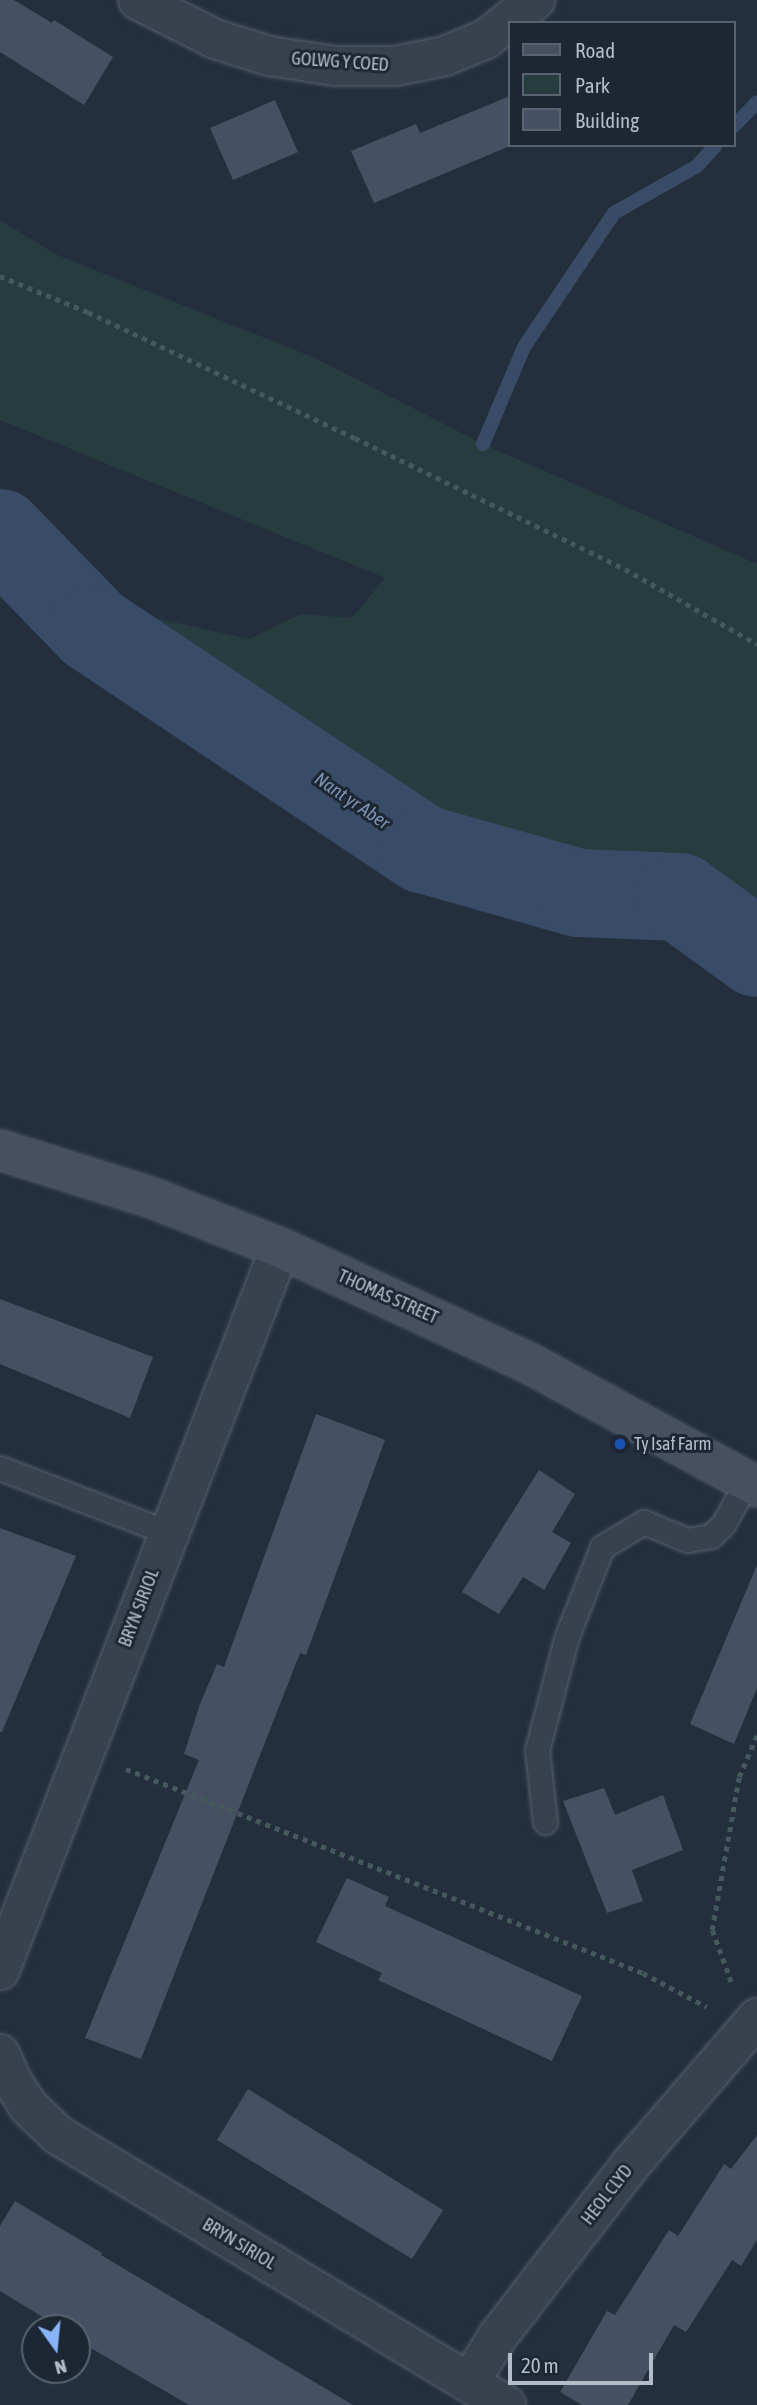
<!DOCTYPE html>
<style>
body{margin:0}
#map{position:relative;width:757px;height:2405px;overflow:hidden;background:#242f3e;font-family:"Asap Condensed",sans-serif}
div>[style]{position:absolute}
.green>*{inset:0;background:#263c3f}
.stream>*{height:14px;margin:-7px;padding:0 7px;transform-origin:7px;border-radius:7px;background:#394c67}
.river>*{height:88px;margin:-44px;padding:0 44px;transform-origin:44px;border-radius:44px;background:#394c67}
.building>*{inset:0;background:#455162}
.path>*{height:4.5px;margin-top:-2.25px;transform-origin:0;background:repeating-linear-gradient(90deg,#44595c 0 5px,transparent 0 10px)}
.roads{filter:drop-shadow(0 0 2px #565f6c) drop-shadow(0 0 2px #565f6c)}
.service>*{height:23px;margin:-11.5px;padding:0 11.5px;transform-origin:11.5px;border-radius:11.5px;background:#38414e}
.minor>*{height:38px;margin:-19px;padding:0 19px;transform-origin:19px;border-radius:19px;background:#38414e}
.secondary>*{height:38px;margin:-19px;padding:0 19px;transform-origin:19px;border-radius:19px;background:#465061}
.dots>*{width:19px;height:19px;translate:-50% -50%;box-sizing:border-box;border:4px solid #1d2633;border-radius:50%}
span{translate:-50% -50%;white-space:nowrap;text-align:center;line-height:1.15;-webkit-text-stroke:6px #1d2633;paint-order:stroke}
.street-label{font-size:18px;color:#b4bcc9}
.poi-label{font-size:18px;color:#b4bcc9}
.left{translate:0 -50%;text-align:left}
.water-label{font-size:19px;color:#7c92b1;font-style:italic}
.legend{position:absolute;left:508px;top:21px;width:228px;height:126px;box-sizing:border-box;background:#1d2633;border:2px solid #59626f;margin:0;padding:9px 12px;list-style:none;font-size:21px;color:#b4bcc9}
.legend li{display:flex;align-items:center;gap:14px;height:35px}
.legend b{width:35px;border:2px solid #59626f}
.north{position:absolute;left:21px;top:2314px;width:70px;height:70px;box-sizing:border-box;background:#1d2633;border:2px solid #59626f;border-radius:50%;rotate:165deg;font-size:19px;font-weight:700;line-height:28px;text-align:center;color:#b4bcc9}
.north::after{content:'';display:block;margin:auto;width:24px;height:32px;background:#8ab4f8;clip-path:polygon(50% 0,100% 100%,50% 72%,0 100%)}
.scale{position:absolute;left:508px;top:2353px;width:145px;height:32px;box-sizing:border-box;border:4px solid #b4bcc9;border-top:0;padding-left:9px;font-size:21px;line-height:24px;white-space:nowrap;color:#b4bcc9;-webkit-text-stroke:5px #1d2633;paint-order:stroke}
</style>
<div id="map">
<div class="green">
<div style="clip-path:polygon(0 220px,55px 254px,315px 358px,483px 444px,757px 564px,757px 953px,680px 897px,579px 893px,423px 849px,93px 629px,61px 597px,249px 639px,301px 614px,352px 618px,385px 578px,0 420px)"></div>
</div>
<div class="stream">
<div style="left:734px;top:126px;width:33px;rotate:-46deg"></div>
<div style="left:483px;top:444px;width:105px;rotate:-67.1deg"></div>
<div style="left:524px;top:347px;width:161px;rotate:-56.1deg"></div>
<div style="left:614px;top:213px;width:95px;rotate:-29.5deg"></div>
<div style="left:697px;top:166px;width:28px;rotate:-48deg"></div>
</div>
<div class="river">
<div style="left:0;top:533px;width:134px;rotate:45.9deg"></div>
<div style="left:93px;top:629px;width:397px;rotate:33.7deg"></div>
<div style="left:423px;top:849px;width:162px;rotate:15.8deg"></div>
<div style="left:579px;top:893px;width:101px;rotate:2.3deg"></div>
<div style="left:680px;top:897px;width:95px;rotate:36deg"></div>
</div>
<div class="building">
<div style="clip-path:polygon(0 0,14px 0,52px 23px,54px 20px,113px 57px,84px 105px,0 52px)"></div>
<div style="clip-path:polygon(510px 96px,510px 146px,374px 203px,351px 151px,416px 124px,420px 133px)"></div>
<div style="clip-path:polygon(275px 100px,298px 152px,233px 180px,210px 128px)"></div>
<div style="clip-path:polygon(0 1299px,153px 1357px,130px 1418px,0 1364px)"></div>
<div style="clip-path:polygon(316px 1414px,385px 1440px,306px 1655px,300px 1653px,141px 2059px,85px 2038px,199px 1760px,184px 1754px,200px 1704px,217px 1664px,224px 1667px)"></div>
<div style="clip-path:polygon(539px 1470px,575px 1494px,552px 1532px,571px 1543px,544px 1590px,523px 1577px,499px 1614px,462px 1592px)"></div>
<div style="clip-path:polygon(0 1528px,76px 1556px,2px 1732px,0 1732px)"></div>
<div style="clip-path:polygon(757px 1565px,757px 1688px,734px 1744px,690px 1724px)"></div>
<div style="clip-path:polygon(604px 1788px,615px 1815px,663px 1795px,683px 1850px,632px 1870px,643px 1901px,607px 1913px,563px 1801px)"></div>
<div style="clip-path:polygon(347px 1878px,389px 1897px,385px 1906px,582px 1996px,552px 2061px,378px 1980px,382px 1973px,316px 1942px)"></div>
<div style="clip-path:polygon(248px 2089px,443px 2210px,412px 2259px,217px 2140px)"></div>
<div style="clip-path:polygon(757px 2135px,757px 2240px,741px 2266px,732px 2260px,686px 2332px,674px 2325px,628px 2405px,582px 2405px,560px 2392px,607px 2311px,615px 2315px,669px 2230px,678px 2236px,724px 2164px,731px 2169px)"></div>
<div style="clip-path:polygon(15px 2201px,102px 2253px,101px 2255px,353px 2405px,189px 2405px,82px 2343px,83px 2341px,77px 2337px,77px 2328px,61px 2328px,0 2291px,0 2226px)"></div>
</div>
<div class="path">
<div style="left:0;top:276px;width:95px;rotate:22.2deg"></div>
<div style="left:88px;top:312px;width:295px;rotate:25.3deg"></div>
<div style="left:355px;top:438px;width:300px;rotate:25.9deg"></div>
<div style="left:625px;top:569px;width:152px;rotate:29.6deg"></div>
<div style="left:126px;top:1769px;width:556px;rotate:21.53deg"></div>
<div style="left:643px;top:1973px;width:72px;rotate:28deg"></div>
<div style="left:731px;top:1982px;width:55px;rotate:-110.1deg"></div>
<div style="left:712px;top:1930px;width:155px;rotate:-80deg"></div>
<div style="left:739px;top:1777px;width:46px;rotate:-66.8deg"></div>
</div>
<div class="roads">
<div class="service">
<div style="left:0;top:1468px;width:179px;rotate:21deg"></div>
<div style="left:545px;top:1822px;width:72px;rotate:-96.3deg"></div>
<div style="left:537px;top:1750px;width:118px;rotate:-75.3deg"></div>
<div style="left:567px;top:1636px;width:96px;rotate:-68.5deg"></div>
<div style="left:602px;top:1547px;width:49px;rotate:-30.8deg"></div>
<div style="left:644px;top:1522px;width:47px;rotate:22.7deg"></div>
<div style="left:687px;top:1540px;width:24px;rotate:-9deg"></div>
<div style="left:711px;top:1536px;width:18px;rotate:-45deg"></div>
<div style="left:724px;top:1523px;width:48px;rotate:-61.3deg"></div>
</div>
<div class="minor">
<div style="left:138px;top:0;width:86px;rotate:26.9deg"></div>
<div style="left:215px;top:39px;width:57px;rotate:17.5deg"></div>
<div style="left:269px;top:56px;width:67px;rotate:8.6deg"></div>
<div style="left:335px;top:66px;width:60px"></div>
<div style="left:395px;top:66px;width:51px;rotate:-11.3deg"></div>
<div style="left:445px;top:56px;width:44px;rotate:-22.5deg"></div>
<div style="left:486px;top:39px;width:63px;rotate:-38.5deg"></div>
<div style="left:0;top:1970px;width:774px;rotate:-68.8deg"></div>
<div style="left:0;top:2054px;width:30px;rotate:66deg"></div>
<div style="left:12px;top:2081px;width:30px;rotate:57deg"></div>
<div style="left:28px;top:2106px;width:42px;rotate:44deg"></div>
<div style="left:58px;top:2135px;width:523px;rotate:31.08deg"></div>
<div style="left:470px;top:2381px;width:53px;rotate:-58.1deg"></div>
<div style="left:498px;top:2336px;width:217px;rotate:-52.3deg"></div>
<div style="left:631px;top:2164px;width:193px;rotate:-49.2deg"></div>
</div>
<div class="secondary">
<div style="left:0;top:1150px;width:163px;rotate:17.5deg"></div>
<div style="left:155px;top:1199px;width:134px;rotate:21.4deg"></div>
<div style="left:280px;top:1248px;width:274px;rotate:24.8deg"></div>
<div style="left:529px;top:1363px;width:260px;rotate:28.5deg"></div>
</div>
</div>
<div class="dots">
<div style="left:620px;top:1444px;background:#1a4fb4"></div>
</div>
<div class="street-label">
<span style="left:340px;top:62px;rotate:4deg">GOLWG Y COED</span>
<span style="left:388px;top:1297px;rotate:24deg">THOMAS STREET</span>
<span style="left:139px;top:1608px;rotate:-69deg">BRYN SIRIOL</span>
<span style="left:607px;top:2195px;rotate:-52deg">HEOL CLYD</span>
<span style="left:239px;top:2244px;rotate:31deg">BRYN SIRIOL</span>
</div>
<div class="poi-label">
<span class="left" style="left:634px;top:1444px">Ty Isaf Farm</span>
</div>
<div class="water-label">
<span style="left:352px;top:801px;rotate:34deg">Nant yr Aber</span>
</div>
<ul class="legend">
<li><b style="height:9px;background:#465061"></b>Road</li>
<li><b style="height:19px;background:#263c3f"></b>Park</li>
<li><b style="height:19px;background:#455162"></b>Building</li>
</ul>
<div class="north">N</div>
<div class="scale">20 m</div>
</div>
